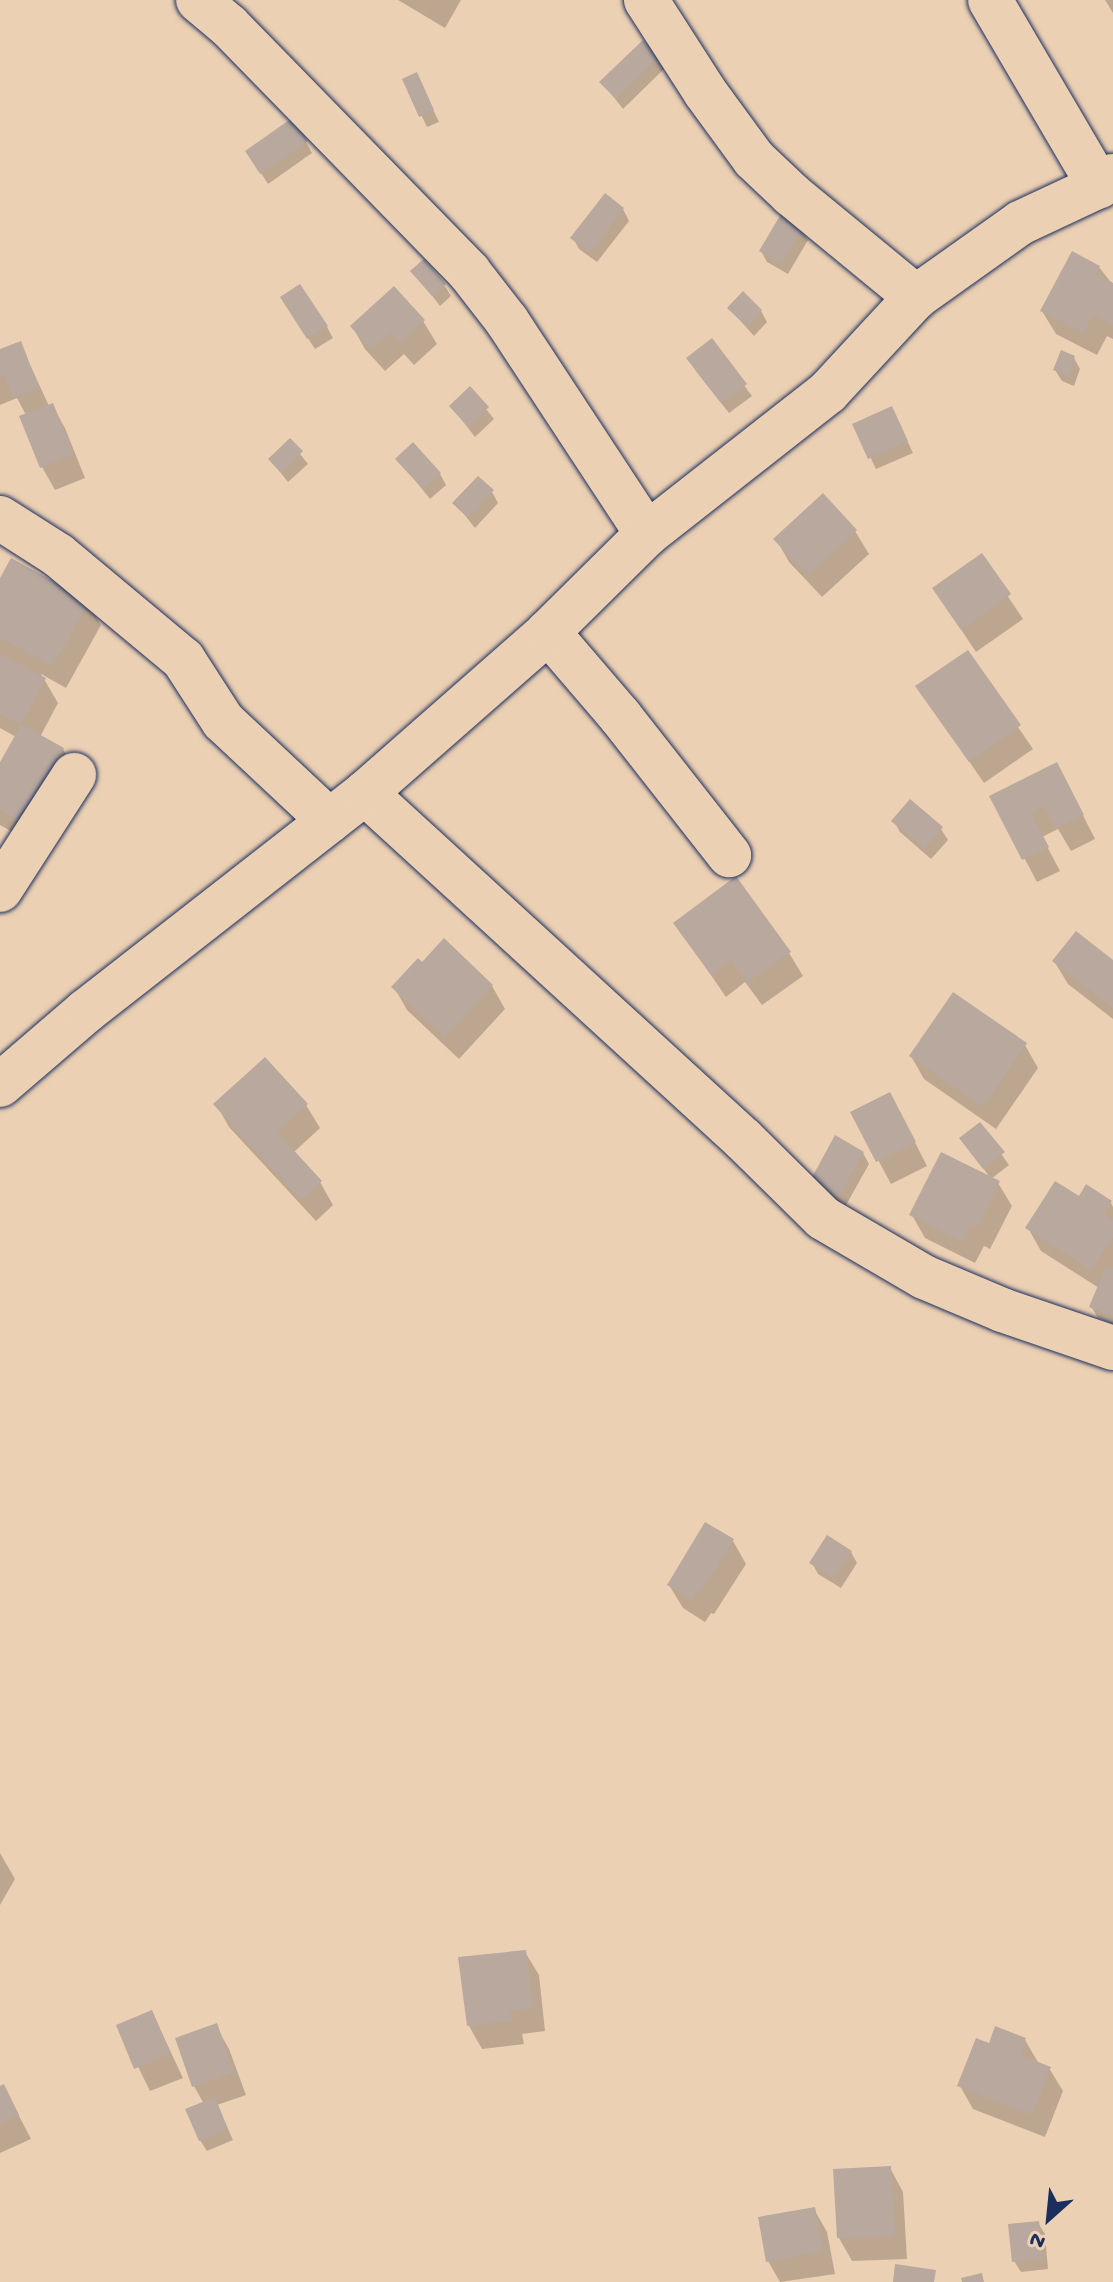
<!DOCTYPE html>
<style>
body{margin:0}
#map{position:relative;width:1113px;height:2282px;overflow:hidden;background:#ecd0b3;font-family:"Gochi Hand",sans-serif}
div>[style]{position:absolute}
.shadow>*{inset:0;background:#0003}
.building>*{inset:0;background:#b8a89e}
.roads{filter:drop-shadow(0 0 2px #1b2f5e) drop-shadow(0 0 2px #1b2f5e)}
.minor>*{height:44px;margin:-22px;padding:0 22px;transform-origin:22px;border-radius:22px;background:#ecd0b3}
span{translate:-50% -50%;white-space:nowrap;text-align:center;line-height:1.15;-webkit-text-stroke:6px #ecd0b3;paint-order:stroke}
.north{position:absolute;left:1009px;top:2178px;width:80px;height:80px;-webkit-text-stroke:6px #ecd0b3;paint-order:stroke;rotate:207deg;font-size:22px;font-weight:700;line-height:32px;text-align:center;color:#1b2f5e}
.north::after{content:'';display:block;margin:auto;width:28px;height:36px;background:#1b2f5e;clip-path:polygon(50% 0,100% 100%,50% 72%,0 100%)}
</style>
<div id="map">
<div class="shadow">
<div style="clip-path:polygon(398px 0,461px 0,445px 28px)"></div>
<div style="clip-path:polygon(1105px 0,1113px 0,1113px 13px,1107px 3px)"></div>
<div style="clip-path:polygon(658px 58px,664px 69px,623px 109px,602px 82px)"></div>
<div style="clip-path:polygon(404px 80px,422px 86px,439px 122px,427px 127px)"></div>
<div style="clip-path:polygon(306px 142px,312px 153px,268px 184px,254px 162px)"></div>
<div style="clip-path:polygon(623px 209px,629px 221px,597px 262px,579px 249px,573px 238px)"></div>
<div style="clip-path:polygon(801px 229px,808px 240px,788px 274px,767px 262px,761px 251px)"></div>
<div style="clip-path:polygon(1099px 267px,1113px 285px,1113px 339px,1107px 336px,1097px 355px,1056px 334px,1042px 311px)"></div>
<div style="clip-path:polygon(413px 271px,444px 285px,451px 296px,440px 306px)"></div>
<div style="clip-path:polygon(729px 308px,761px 311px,767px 322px,754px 336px)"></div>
<div style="clip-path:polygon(289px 309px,327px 327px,333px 338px,315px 349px)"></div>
<div style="clip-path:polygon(423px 321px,437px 344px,414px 365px,404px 354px,385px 371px,365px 349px,352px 326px)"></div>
<div style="clip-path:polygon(711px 341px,752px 396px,729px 413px,695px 370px)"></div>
<div style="clip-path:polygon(20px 343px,49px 406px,52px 405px,65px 428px,85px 478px,55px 490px,42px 467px,26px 415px,17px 398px,0 405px,0 351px)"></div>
<div style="clip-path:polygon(1074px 358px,1080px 369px,1074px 386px,1062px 381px,1055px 370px)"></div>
<div style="clip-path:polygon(470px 389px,494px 419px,475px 437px,451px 406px)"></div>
<div style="clip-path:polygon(897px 419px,913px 453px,876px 469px,855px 425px)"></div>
<div style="clip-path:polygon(290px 441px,308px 464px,288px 482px,270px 459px)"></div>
<div style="clip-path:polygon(398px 459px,440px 474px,446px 485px,430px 499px)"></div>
<div style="clip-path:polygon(492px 492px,498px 503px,475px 528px,455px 503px)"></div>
<div style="clip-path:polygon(855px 531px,869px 554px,822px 597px,789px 562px,776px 539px)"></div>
<div style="clip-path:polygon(981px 556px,1023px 619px,976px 652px,934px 589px)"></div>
<div style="clip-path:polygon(0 582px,87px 602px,101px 625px,66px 688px,41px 674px,58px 703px,40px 737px,63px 749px,76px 772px,36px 845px,0 825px,0 767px,16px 737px,0 728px)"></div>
<div style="clip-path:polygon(967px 653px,1033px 749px,984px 783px,918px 687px)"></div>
<div style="clip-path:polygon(1069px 788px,1095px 839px,1071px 851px,1058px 829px,1042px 837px,1060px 871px,1037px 882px,992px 797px)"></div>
<div style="clip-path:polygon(894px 821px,941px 829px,948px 840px,931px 859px,900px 832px)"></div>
<div style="clip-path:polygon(675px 923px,789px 953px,803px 976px,762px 1005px,745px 982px,726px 997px)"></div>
<div style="clip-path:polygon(1054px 961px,1113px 963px,1113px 1019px,1068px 984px)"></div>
<div style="clip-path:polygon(492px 986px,505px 1009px,459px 1059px,407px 1010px,394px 987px)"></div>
<div style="clip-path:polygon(1025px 1045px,1038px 1068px,996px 1129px,924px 1079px,911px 1056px)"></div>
<div style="clip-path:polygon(216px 1104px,306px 1105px,320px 1128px,293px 1153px,320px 1182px,333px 1205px,316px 1221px,229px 1127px)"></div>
<div style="clip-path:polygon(853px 1113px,902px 1117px,927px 1166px,891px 1184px)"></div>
<div style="clip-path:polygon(980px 1124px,1009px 1165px,991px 1179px,962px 1139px)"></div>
<div style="clip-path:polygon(863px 1153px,869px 1164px,845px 1207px,818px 1192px)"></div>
<div style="clip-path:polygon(998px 1183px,1012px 1206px,990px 1249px,984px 1246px,975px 1263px,925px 1238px,912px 1215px)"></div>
<div style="clip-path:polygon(1080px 1198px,1111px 1203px,1113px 1207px,1113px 1324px,1098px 1318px,1091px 1306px,1099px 1288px,1041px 1251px,1028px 1228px)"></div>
<div style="clip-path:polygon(733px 1541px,746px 1564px,714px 1614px,711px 1613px,705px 1622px,683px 1608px,669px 1585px)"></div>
<div style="clip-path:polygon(851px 1552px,857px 1563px,841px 1588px,818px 1574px,812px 1563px)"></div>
<div style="clip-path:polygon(0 1853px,15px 1879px,0 1905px)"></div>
<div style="clip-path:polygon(525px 1952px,539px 1975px,545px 2031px,522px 2034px,524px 2044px,482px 2049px,469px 2026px)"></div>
<div style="clip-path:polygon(152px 2012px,183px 2078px,150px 2091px,118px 2026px)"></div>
<div style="clip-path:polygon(216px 2026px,229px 2049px,246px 2095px,217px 2105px,233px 2140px,207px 2151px,200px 2140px,204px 2104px,194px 2086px)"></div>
<div style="clip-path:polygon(1025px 2040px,1039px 2064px,1049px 2068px,1063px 2091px,1045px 2137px,973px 2109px,960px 2086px,990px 2045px)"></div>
<div style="clip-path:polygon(4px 2087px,31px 2139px,0 2153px,0 2089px)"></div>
<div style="clip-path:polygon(890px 2168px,903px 2192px,907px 2259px,852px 2261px,839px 2238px)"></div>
<div style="clip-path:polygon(814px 2209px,827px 2232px,835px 2274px,780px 2282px,768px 2261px)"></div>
<div style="clip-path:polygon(1038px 2223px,1045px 2234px,1048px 2269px,1021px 2272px,1014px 2261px)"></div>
</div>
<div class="building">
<div style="clip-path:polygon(643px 40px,659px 57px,616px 99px,599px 82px)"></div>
<div style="clip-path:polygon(417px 72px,434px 110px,419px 117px,402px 79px)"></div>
<div style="clip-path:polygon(292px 118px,308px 141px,260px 174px,245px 151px)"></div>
<div style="clip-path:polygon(605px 193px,624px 208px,590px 253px,570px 238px)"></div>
<div style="clip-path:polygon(781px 214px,803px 227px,781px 264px,759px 251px)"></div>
<div style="clip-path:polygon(1072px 251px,1100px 266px,1096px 274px,1113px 283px,1113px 325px,1094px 314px,1084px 333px,1040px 311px)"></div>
<div style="clip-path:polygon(424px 259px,446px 284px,432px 296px,410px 271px)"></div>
<div style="clip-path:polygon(300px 284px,328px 326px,307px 339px,280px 297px)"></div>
<div style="clip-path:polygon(394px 286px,425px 320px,400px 343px,390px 333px,371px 350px,350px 326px)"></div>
<div style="clip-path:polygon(743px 291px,762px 310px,747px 327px,727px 308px)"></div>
<div style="clip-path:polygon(712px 338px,747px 384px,721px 403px,686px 358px)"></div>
<div style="clip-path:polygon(21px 341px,39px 388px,14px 398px,5px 375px,0 377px,0 349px)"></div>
<div style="clip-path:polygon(1061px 350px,1075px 356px,1068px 376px,1053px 370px)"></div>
<div style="clip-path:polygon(470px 386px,489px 407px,468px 427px,449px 406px)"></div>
<div style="clip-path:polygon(53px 403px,74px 454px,40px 468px,19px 416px)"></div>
<div style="clip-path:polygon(892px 406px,908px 441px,868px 459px,852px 424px)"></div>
<div style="clip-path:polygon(290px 438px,303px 451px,281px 473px,268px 459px)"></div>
<div style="clip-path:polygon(413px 442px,441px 473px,423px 489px,395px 459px)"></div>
<div style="clip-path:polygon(478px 476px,494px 490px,468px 518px,452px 503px)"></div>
<div style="clip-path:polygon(823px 493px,857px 530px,808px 575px,773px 539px)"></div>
<div style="clip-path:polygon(982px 553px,1011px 594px,961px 630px,932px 588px)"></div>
<div style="clip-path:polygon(11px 558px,89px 601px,53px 666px,0 638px,0 578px)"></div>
<div style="clip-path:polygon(968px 650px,1021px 725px,969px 762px,915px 686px)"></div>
<div style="clip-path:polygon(0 654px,46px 678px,21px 724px,64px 748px,23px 823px,0 810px,0 762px,21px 725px,0 714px)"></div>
<div style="clip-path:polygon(1057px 762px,1084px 815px,1056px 829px,1044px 806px,1031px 813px,1049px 847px,1022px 860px,989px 796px)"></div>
<div style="clip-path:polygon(910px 799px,943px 827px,924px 849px,891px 821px)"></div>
<div style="clip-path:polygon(736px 876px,791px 952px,747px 983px,731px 960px,711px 975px,673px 923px)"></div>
<div style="clip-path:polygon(1076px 931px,1113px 960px,1113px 1008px,1052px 961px)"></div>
<div style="clip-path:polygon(444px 938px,493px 985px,445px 1037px,391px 987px,418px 958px,422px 962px)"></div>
<div style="clip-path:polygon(953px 992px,1027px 1043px,983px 1107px,909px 1056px)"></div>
<div style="clip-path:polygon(265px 1057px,308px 1104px,277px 1132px,322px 1181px,301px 1200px,213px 1104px)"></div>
<div style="clip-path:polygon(890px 1092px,916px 1142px,876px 1162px,850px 1112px)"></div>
<div style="clip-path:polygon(980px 1122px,1005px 1152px,983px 1169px,959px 1138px)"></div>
<div style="clip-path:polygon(835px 1135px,864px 1152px,839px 1197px,810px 1181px)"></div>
<div style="clip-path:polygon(941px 1152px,1000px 1181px,977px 1227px,970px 1224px,962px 1242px,909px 1215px)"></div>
<div style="clip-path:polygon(1055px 1181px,1079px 1196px,1086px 1184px,1112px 1201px,1104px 1214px,1113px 1220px,1113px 1237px,1091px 1270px,1025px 1228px)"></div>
<div style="clip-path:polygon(1106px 1266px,1113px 1269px,1113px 1317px,1089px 1307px)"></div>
<div style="clip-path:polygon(705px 1522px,734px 1539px,701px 1592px,697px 1591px,692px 1600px,667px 1585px)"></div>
<div style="clip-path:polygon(827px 1535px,852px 1551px,834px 1578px,809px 1563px)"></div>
<div style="clip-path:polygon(526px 1950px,533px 2008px,510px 2011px,512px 2021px,467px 2026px,458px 1957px)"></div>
<div style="clip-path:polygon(152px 2010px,171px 2054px,134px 2069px,116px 2025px)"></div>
<div style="clip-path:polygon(217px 2023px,234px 2072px,192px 2087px,175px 2038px)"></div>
<div style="clip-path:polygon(995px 2026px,1026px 2038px,1020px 2055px,1051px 2067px,1032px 2115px,957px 2086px,976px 2038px,989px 2043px)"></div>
<div style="clip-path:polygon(4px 2084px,19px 2115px,0 2124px,0 2086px)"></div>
<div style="clip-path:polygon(215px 2097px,228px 2129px,199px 2141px,185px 2109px)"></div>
<div style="clip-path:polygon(891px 2166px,895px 2236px,837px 2238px,833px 2169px)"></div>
<div style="clip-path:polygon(815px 2207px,823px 2251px,766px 2262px,758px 2217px)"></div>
<div style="clip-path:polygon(1039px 2221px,1043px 2258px,1012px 2262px,1008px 2224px)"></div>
<div style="clip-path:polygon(895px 2264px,936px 2270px,934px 2282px,893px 2282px)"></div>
<div style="clip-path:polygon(982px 2273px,984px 2282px,962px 2282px,961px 2278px)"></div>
</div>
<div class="roads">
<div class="minor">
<div style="left:198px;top:0;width:40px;rotate:40deg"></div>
<div style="left:229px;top:26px;width:344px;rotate:45.7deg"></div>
<div style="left:469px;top:272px;width:62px;rotate:52.2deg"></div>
<div style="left:507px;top:321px;width:255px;rotate:56.7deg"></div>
<div style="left:646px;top:0;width:109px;rotate:57.3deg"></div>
<div style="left:705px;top:92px;width:83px;rotate:53.8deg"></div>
<div style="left:754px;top:159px;width:52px;rotate:43.5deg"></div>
<div style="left:792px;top:195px;width:161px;rotate:39.4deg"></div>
<div style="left:990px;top:0;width:216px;rotate:59.6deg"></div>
<div style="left:0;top:518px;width:69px;rotate:32.5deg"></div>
<div style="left:58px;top:555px;width:163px;rotate:39.8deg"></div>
<div style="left:183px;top:659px;width:74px;rotate:57.2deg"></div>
<div style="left:223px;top:721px;width:146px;rotate:43.1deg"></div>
<div style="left:548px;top:632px;width:111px;rotate:49.4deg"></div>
<div style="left:620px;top:716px;width:177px;rotate:51.9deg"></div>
<div style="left:365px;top:793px;width:512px;rotate:42.47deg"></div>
<div style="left:743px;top:1139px;width:112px;rotate:44.6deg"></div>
<div style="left:823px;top:1218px;width:117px;rotate:30.3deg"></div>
<div style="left:924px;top:1277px;width:85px;rotate:22.9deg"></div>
<div style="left:1002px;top:1310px;width:117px;rotate:18.9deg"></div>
<div style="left:0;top:890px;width:137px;rotate:-57.2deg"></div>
<div style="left:0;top:1085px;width:113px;rotate:-40.7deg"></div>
<div style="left:86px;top:1011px;width:354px;rotate:-38deg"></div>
<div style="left:365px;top:793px;width:244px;rotate:-41.3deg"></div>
<div style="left:548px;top:632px;width:139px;rotate:-44.7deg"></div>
<div style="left:647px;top:534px;width:230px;rotate:-38.1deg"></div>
<div style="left:828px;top:392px;width:129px;rotate:-47.2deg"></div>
<div style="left:916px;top:297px;width:128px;rotate:-35.4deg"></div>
<div style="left:1020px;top:223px;width:87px;rotate:-25.1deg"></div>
<div style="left:1099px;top:186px;width:17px;rotate:-36deg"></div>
</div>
</div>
<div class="north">N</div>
</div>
